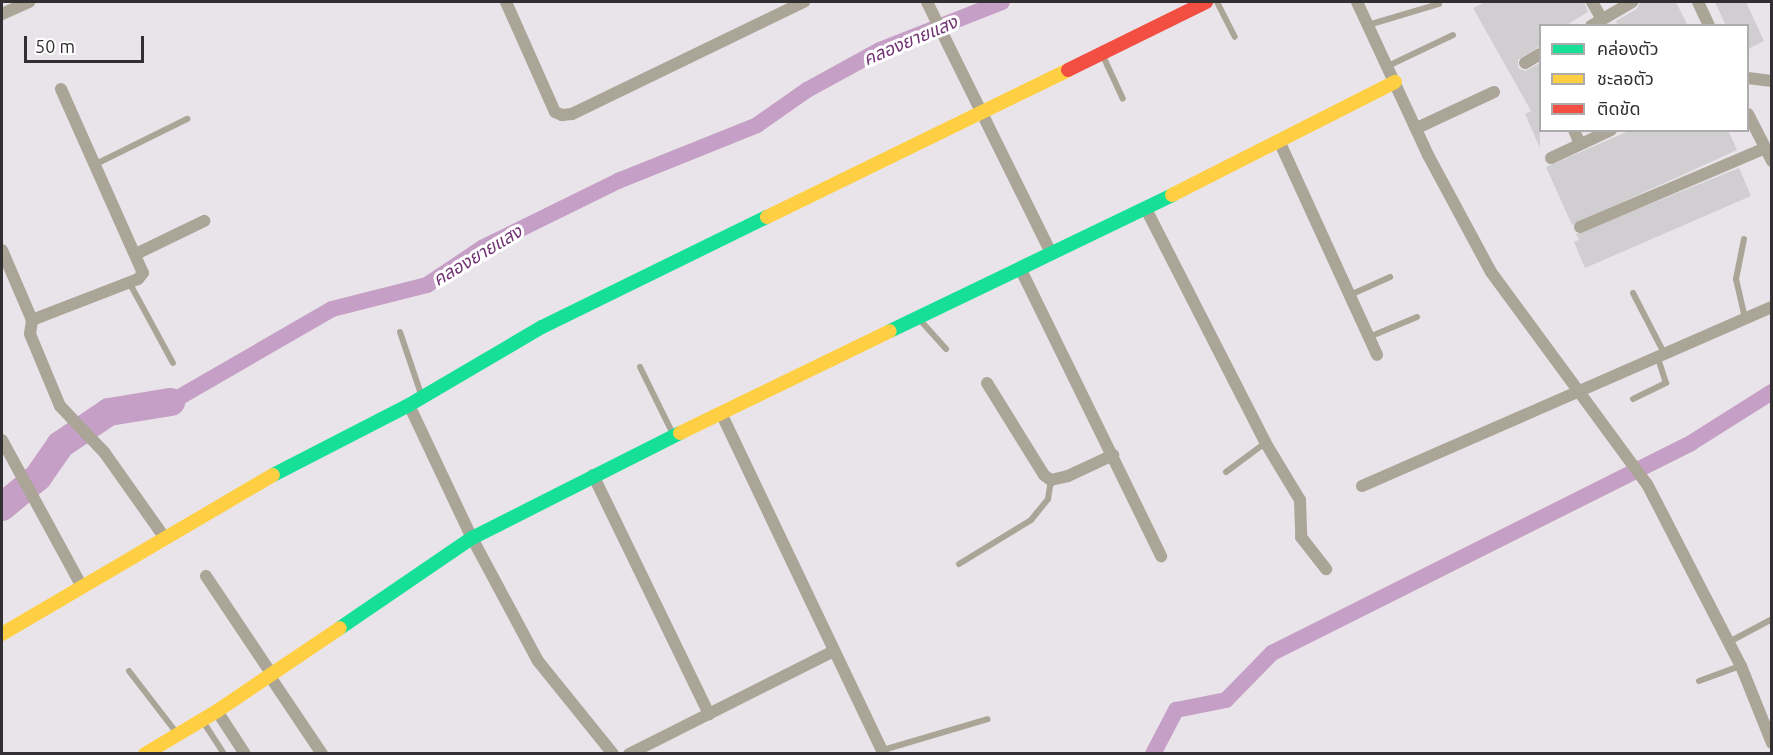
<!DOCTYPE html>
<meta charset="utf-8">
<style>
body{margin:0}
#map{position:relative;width:1773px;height:755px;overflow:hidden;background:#e9e4e9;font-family:Ubuntu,"Noto Sans Thai",sans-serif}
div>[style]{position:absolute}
.canal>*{height:16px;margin:-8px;padding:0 8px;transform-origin:8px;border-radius:8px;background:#c59fc5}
.river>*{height:28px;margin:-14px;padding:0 14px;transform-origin:14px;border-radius:14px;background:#c59fc5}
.building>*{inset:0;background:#d1ced1}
.lane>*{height:6px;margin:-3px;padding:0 3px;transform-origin:3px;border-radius:3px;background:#aaa597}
.street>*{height:12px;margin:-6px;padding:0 6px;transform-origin:6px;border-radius:6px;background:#aaa597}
.fast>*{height:14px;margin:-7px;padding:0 7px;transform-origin:7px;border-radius:7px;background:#16e098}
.slow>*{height:14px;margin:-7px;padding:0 7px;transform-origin:7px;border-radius:7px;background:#ffcf43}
.jam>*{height:14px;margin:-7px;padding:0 7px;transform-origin:7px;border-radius:7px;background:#f24e42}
span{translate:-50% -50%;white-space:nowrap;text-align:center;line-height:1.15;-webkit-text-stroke:6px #fff;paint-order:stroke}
.water-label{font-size:18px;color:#713273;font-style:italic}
.frame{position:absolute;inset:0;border:3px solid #322f32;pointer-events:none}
.legend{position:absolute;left:1539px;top:24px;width:210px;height:108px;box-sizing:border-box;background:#fff;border:2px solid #adacad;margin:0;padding:8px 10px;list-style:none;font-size:18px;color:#322f32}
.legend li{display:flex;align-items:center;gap:12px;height:30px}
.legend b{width:30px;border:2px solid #adacad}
.scale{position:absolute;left:24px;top:36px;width:120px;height:27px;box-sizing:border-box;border:3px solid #322f32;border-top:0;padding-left:8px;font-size:18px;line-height:21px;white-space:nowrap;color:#322f32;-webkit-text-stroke:4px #fff;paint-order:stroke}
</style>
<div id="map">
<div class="canal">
<div style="left:171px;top:402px;width:186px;rotate:-30deg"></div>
<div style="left:332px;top:309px;width:98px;rotate:-14.2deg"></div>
<div style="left:427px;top:285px;width:66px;rotate:-33.9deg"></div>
<div style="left:482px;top:248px;width:152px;rotate:-26.2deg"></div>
<div style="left:618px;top:181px;width:150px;rotate:-21.9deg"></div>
<div style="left:757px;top:125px;width:61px;rotate:-35deg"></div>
<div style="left:807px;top:90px;width:83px;rotate:-28.7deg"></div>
<div style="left:880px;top:50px;width:131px;rotate:-21.5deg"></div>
<div style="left:1153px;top:754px;width:50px;rotate:-62.4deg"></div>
<div style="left:1176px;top:710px;width:51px;rotate:-11.3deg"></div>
<div style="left:1226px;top:700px;width:66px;rotate:-45.6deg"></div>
<div style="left:1272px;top:653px;width:469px;rotate:-26.6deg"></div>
<div style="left:1691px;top:443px;width:96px;rotate:-32.2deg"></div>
</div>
<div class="river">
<div style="left:2px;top:507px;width:47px;rotate:-39.8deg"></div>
<div style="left:38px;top:477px;width:39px;rotate:-55deg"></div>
<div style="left:60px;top:445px;width:59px;rotate:-34deg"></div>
<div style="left:109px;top:412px;width:63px;rotate:-9.2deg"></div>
</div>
<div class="building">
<div style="clip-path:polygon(1485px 2px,1584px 2px,1588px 12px,1565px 26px,1540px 26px,1540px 46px,1518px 60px,1518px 68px,1525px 71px,1540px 63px,1540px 148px,1525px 114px,1531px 111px,1473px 8px)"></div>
<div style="clip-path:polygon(1640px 2px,1676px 2px,1688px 26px,1618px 26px,1616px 21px,1637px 9px)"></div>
<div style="clip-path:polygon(1715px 2px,1746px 2px,1764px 41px,1748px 49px,1748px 26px,1726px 26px)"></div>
<div style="clip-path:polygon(1631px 130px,1728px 130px,1737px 150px,1572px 225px,1546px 167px)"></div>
<div style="clip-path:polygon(1739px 168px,1751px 196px,1585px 268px,1574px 242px,1579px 240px,1576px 234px)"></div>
</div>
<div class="lane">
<div style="left:1217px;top:2px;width:39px;rotate:63deg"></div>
<div style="left:1368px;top:25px;width:74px;rotate:-16.5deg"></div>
<div style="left:1103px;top:56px;width:47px;rotate:65.1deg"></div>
<div style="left:1388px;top:66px;width:72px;rotate:-25.5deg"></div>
<div style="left:96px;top:164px;width:102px;rotate:-26.3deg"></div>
<div style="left:1744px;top:239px;width:41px;rotate:101.3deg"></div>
<div style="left:1736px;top:279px;width:40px;rotate:77deg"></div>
<div style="left:129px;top:282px;width:92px;rotate:61.5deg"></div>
<div style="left:1633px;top:293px;width:68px;rotate:62.7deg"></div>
<div style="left:1350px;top:295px;width:44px;rotate:-24.2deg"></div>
<div style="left:920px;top:320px;width:39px;rotate:48deg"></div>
<div style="left:400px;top:332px;width:65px;rotate:71.3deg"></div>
<div style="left:1369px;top:337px;width:52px;rotate:-22.6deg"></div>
<div style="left:640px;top:367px;width:75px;rotate:63.8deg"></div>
<div style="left:1633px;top:399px;width:37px;rotate:-26deg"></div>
<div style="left:1666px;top:383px;width:28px;rotate:-108deg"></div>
<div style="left:1226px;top:472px;width:49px;rotate:-36.6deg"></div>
<div style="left:959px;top:564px;width:84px;rotate:-31.4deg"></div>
<div style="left:1031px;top:520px;width:27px;rotate:-51deg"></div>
<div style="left:1048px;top:499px;width:19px;rotate:-81deg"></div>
<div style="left:1729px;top:642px;width:49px;rotate:-28.1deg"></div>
<div style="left:129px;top:671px;width:77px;rotate:52.4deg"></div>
<div style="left:1699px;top:681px;width:44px;rotate:-20.1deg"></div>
<div style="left:204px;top:723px;width:37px;rotate:57deg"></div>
<div style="left:883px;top:750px;width:109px;rotate:-16.4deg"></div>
</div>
<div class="street">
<div style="left:506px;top:2px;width:120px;rotate:66deg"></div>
<div style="left:555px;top:112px;width:8px;rotate:23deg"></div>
<div style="left:562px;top:115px;width:10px;rotate:-6deg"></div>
<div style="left:572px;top:114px;width:258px;rotate:-25.8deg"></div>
<div style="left:927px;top:2px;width:280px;rotate:63.7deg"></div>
<div style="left:1357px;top:2px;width:169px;rotate:65.1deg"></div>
<div style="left:1428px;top:155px;width:133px;rotate:61.7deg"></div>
<div style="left:1491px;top:272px;width:263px;rotate:53.7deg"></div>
<div style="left:1647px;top:484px;width:205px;rotate:62.7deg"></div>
<div style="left:1741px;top:666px;width:83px;rotate:68.1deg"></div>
<div style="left:1592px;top:2px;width:20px;rotate:60deg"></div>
<div style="left:1698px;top:2px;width:26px;rotate:65deg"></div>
<div style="left:2px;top:14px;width:30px;rotate:-24deg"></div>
<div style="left:1591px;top:26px;width:48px;rotate:-30.3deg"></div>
<div style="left:1525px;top:63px;width:17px;rotate:-31deg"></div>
<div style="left:1748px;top:78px;width:24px;rotate:7deg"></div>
<div style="left:61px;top:89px;width:201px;rotate:66deg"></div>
<div style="left:143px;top:273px;width:8px;rotate:130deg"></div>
<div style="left:138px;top:279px;width:114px;rotate:158.9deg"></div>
<div style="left:32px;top:320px;width:14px;rotate:98deg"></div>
<div style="left:30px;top:334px;width:78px;rotate:67.4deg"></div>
<div style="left:60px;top:406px;width:64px;rotate:46.3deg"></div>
<div style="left:104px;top:452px;width:105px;rotate:54.7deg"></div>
<div style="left:1748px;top:114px;width:53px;rotate:62.9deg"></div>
<div style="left:1417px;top:128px;width:85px;rotate:-25.1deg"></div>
<div style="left:1574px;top:130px;width:15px;rotate:67deg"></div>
<div style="left:1280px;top:143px;width:233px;rotate:65.4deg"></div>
<div style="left:1551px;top:158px;width:66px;rotate:-25deg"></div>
<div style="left:1146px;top:209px;width:262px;rotate:62.9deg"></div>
<div style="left:1265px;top:442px;width:68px;rotate:58.9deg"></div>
<div style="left:1300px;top:500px;width:37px;rotate:88deg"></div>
<div style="left:1301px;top:537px;width:41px;rotate:52deg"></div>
<div style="left:1580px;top:227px;width:199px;rotate:-23.1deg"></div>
<div style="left:2px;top:250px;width:76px;rotate:66.8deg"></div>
<div style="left:136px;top:254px;width:76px;rotate:-25.9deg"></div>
<div style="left:1020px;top:268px;width:321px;rotate:63.9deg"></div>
<div style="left:987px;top:383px;width:108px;rotate:58.2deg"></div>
<div style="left:1044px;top:475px;width:9px;rotate:36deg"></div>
<div style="left:1051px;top:480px;width:17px;rotate:-13deg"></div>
<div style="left:1068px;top:476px;width:50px;rotate:-25deg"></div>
<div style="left:409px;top:405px;width:147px;rotate:64.7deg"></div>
<div style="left:472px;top:538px;width:140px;rotate:61.8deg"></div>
<div style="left:538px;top:661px;width:119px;rotate:51.1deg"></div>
<div style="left:721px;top:413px;width:378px;rotate:64.5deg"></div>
<div style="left:2px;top:440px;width:167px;rotate:61.4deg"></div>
<div style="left:593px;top:475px;width:266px;rotate:64.1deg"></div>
<div style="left:1362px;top:486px;width:447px;rotate:-23.6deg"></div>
<div style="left:206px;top:576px;width:117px;rotate:56.2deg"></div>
<div style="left:269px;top:675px;width:95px;rotate:56.1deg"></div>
<div style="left:217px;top:711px;width:51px;rotate:56.9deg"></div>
<div style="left:629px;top:754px;width:229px;rotate:-26.7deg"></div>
</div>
<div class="fast">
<div style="left:890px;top:331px;width:313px;rotate:-25.7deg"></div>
<div style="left:273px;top:475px;width:153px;rotate:-27.2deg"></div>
<div style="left:409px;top:405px;width:154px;rotate:-30.4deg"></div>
<div style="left:542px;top:327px;width:250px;rotate:-26.1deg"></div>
<div style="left:340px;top:628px;width:160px;rotate:-34.3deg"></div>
<div style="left:472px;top:538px;width:233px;rotate:-26.8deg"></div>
</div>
<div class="slow">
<div style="left:1172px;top:195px;width:250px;rotate:-26.9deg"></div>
<div style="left:767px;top:217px;width:335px;rotate:-26deg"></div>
<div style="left:680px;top:433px;width:233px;rotate:-25.9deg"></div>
<div style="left:2px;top:634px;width:314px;rotate:-30.4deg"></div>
<div style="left:145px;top:754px;width:84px;rotate:-30.8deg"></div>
<div style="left:217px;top:711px;width:148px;rotate:-34deg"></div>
</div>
<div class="jam">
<div style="left:1068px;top:70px;width:154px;rotate:-26.2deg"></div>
</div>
<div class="water-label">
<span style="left:910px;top:40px;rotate:-23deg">คลองยายแสง</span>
<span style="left:477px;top:255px;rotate:-31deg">คลองยายแสง</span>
</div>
<div class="frame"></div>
<ul class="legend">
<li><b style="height:8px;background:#16e098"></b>คล่องตัว</li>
<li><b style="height:8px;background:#ffcf43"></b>ชะลอตัว</li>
<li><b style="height:8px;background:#f24e42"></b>ติดขัด</li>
</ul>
<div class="scale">50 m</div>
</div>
